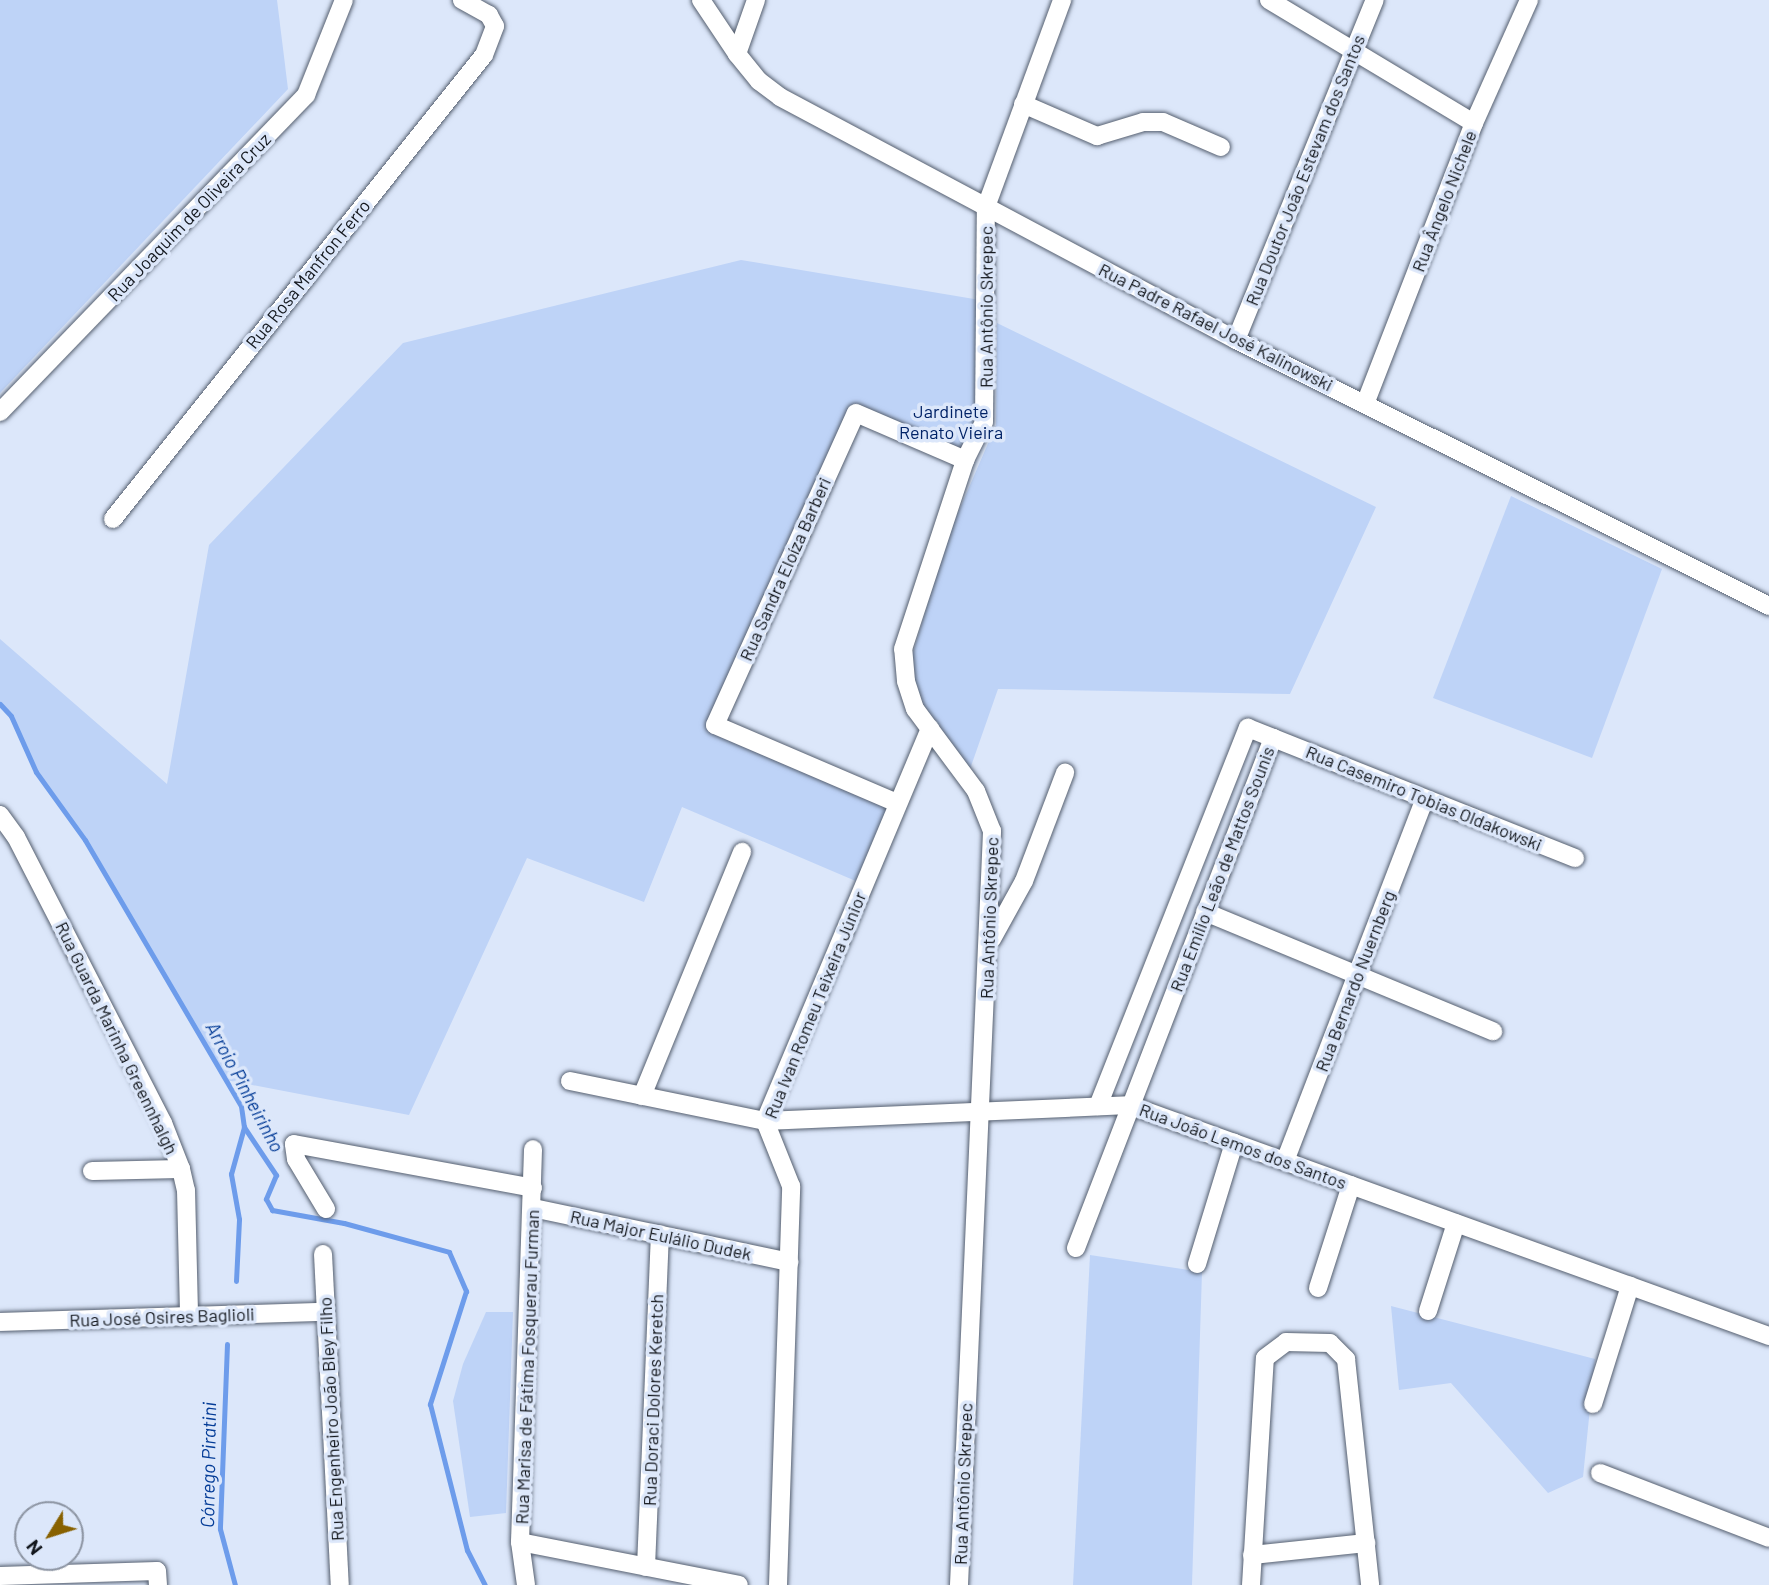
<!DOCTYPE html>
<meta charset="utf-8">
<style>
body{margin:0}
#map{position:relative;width:1769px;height:1585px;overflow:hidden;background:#dce7fa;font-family:Barlow,sans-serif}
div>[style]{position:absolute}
.green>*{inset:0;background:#bed3f7}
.stream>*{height:5px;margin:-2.5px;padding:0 2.5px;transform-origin:2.5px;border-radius:2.5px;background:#6d9ceb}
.roads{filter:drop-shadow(0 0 2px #555f6f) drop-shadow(0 0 2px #555f6f)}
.minor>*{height:18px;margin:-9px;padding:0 9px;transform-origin:9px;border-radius:9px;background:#fff}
span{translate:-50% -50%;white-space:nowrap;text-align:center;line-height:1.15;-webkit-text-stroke:7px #dce7fa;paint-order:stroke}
.street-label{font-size:18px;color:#13171d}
.park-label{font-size:18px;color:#026}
.water-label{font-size:19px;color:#043c97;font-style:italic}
.north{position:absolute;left:14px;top:1501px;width:70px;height:70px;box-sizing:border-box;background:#dce7fa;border:2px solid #8c94a2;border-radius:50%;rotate:232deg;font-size:19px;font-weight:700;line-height:28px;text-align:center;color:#13171d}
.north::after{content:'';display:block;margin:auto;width:24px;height:32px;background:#886100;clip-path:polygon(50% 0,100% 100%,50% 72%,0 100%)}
</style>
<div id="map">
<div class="green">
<div style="clip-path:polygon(0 0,277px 0,288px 89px,0 393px)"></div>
<div style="clip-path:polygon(741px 260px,986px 301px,986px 387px,965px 460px,856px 413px,712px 733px,888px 809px,858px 882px,682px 807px,644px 902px,527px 858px,409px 1115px,226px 1080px,85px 840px,36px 772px,11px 716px,0 704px,0 639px,167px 784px,209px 545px,403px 343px)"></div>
<div style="clip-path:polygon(997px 323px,1376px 507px,1290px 694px,998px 689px,969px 772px,931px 720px,905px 667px,905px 650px,913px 653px,948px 536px,996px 425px)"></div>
<div style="clip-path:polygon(1511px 496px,1662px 569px,1592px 758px,1433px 698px)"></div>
<div style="clip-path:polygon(1090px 1255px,1202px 1272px,1192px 1585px,1073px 1585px)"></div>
<div style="clip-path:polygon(1391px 1306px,1595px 1359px,1583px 1477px,1548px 1493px,1451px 1383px,1399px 1390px)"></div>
<div style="clip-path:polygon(486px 1312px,513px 1312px,506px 1513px,470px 1517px,453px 1401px,463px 1364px)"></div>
</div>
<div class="stream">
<div style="left:0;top:704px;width:16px;rotate:47deg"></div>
<div style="left:11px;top:716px;width:61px;rotate:65.9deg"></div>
<div style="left:36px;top:772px;width:84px;rotate:54.2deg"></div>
<div style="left:85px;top:840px;width:308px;rotate:59.6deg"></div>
<div style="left:241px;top:1106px;width:21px;rotate:82deg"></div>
<div style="left:244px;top:1127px;width:58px;rotate:56.3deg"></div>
<div style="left:276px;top:1175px;width:26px;rotate:113deg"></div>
<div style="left:266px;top:1199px;width:13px;rotate:61deg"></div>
<div style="left:272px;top:1210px;width:73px;rotate:10.2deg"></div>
<div style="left:344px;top:1223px;width:109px;rotate:15.4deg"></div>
<div style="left:449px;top:1252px;width:43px;rotate:66.4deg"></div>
<div style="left:466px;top:1291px;width:119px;rotate:107.7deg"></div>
<div style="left:430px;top:1404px;width:151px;rotate:75.8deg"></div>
<div style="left:467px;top:1550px;width:39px;rotate:63deg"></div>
<div style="left:236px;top:1281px;width:62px;rotate:-87.2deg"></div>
<div style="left:239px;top:1219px;width:46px;rotate:-100.1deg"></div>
<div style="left:231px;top:1174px;width:49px;rotate:-74.5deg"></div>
<div style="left:227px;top:1344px;width:185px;rotate:92.2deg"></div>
<div style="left:220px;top:1529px;width:58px;rotate:75deg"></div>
</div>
<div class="roads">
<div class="minor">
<div style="left:701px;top:0;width:65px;rotate:56.3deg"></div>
<div style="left:737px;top:54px;width:35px;rotate:51deg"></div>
<div style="left:759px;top:81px;width:26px;rotate:37deg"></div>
<div style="left:780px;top:97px;width:517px;rotate:28.05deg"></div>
<div style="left:1236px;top:340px;width:596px;rotate:26.52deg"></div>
<div style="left:1269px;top:0;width:239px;rotate:31deg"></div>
<div style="left:737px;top:54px;width:57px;rotate:-70.6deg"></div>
<div style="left:1023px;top:104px;width:81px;rotate:23.4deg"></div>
<div style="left:1097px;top:136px;width:48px;rotate:-16.9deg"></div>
<div style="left:1143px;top:122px;width:20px"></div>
<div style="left:1163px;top:122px;width:63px;rotate:23.3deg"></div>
<div style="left:1236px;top:340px;width:367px;rotate:-67.8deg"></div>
<div style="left:1365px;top:404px;width:301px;rotate:-68.8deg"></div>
<div style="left:1474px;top:123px;width:135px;rotate:-65.9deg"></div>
<div style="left:0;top:412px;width:441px;rotate:-46deg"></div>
<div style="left:306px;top:95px;width:102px;rotate:-68.2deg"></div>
<div style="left:113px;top:519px;width:594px;rotate:-51.36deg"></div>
<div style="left:484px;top:55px;width:31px;rotate:-69deg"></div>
<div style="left:495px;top:26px;width:13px;rotate:-119deg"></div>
<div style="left:489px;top:15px;width:31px;rotate:-151deg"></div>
<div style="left:897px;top:803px;width:198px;rotate:-156.8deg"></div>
<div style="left:715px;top:725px;width:342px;rotate:-65.7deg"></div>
<div style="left:856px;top:413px;width:119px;rotate:23.3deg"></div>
<div style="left:0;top:815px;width:27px;rotate:54deg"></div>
<div style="left:16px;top:837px;width:322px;rotate:62.8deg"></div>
<div style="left:163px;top:1123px;width:49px;rotate:68.6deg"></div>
<div style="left:181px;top:1169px;width:22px;rotate:77deg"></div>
<div style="left:186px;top:1190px;width:127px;rotate:88.6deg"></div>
<div style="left:1205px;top:912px;width:312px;rotate:22.5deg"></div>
<div style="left:992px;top:939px;width:66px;rotate:-61.1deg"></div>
<div style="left:1024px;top:881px;width:116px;rotate:-69.2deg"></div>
<div style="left:570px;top:1081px;width:199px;rotate:11.6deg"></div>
<div style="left:765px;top:1121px;width:364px;rotate:-2.5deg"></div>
<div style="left:1129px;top:1105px;width:680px;rotate:19.85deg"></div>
<div style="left:642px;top:1096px;width:264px;rotate:-67.7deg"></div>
<div style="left:1098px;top:1106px;width:407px;rotate:-68.4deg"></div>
<div style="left:1248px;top:728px;width:352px;rotate:21.7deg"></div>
<div style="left:1285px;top:1161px;width:387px;rotate:-68.9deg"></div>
<div style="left:92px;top:1171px;width:89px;rotate:-1.3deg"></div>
<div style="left:533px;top:1208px;width:262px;rotate:11.9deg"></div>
<div style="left:326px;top:1209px;width:58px;rotate:-121deg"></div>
<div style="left:296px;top:1159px;width:15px;rotate:-98deg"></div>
<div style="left:294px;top:1144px;width:243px;rotate:10.4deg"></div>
<div style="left:1076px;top:1248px;width:547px;rotate:-68.88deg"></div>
<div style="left:323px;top:1254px;width:331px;rotate:87.1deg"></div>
<div style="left:1197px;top:1264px;width:127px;rotate:-73deg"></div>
<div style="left:1318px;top:1288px;width:108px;rotate:-72.2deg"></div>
<div style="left:1428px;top:1311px;width:92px;rotate:-72.3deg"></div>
<div style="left:0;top:1322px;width:324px;rotate:-1.8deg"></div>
<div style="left:1593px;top:1404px;width:124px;rotate:-72.6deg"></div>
<div style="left:1600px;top:1473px;width:181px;rotate:21deg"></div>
<div style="left:520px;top:1542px;width:223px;rotate:11.1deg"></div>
<div style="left:1252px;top:1555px;width:115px;rotate:-6deg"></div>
<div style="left:646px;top:1567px;width:333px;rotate:-87.6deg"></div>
<div style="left:0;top:1576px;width:157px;rotate:-1.8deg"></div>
<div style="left:157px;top:1571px;width:14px;rotate:86deg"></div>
<div style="left:526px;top:1585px;width:43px;rotate:-97.9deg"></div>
<div style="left:520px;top:1542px;width:393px;rotate:-88.1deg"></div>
<div style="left:778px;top:1585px;width:399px;rotate:-88.1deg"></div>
<div style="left:791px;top:1186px;width:70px;rotate:-111.8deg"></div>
<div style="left:765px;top:1121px;width:426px;rotate:-67.2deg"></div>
<div style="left:959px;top:1585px;width:755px;rotate:-87.49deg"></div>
<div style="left:992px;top:831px;width:43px;rotate:-111.8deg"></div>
<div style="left:976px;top:791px;width:102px;rotate:-126.6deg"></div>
<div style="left:915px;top:709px;width:29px;rotate:-108deg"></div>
<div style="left:906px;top:681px;width:32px;rotate:-95deg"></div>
<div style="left:903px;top:649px;width:199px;rotate:-71.8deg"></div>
<div style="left:965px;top:460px;width:42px;rotate:-63.4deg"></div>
<div style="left:984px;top:422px;width:215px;rotate:-89.5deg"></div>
<div style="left:986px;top:207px;width:221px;rotate:-69.8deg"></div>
<div style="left:1251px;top:1585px;width:227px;rotate:-86.5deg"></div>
<div style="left:1265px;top:1358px;width:26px;rotate:-37deg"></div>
<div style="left:1286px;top:1342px;width:44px;rotate:1.3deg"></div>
<div style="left:1330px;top:1343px;width:23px;rotate:45deg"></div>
<div style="left:1346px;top:1359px;width:227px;rotate:83.9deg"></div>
</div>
</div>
<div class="street-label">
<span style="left:1305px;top:170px;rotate:-68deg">Rua Doutor João Estevam dos Santos</span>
<span style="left:1444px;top:201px;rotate:-69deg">Rua Ângelo Nichele</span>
<span style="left:189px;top:217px;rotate:-46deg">Rua Joaquim de Oliveira Cruz</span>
<span style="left:308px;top:274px;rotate:-51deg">Rua Rosa Manfron Ferro</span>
<span style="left:986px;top:307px;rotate:-90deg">Rua Antônio Skrepec</span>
<span style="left:1216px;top:327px;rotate:27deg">Rua Padre Rafael José Kalinowski</span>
<span style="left:785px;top:569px;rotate:-66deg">Rua Sandra Eloíza Barberi</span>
<span style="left:1424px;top:798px;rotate:22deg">Rua Casemiro Tobias Oldakowski</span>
<span style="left:1222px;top:869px;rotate:-69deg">Rua Emilio Leão de Mattos Sounis</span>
<span style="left:989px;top:918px;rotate:-88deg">Rua Antônio Skrepec</span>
<span style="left:1355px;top:981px;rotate:-69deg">Rua Bernardo Nuernberg</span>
<span style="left:815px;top:1005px;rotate:-68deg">Rua Ivan Romeu Teixeira Júnior</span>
<span style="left:117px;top:1038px;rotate:64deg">Rua Guarda Marinha Greennhalgh</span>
<span style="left:1243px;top:1146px;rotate:20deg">Rua João Lemos dos Santos</span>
<span style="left:661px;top:1235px;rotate:12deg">Rua Major Eulálio Dudek</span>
<span style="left:162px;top:1317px;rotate:-2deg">Rua José Osires Baglioli</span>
<span style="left:527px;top:1367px;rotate:-88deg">Rua Marisa de Fátima Fosquerau Furman</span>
<span style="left:653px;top:1400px;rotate:-88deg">Rua Doraci Dolores Keretch</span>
<span style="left:331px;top:1419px;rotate:-93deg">Rua Engenheiro João Bley Filho</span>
<span style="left:963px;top:1484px;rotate:-88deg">Rua Antônio Skrepec</span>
</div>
<div class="park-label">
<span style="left:951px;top:422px">Jardinete<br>Renato Vieira</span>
</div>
<div class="water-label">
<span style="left:245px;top:1087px;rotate:62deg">Arroio Pinheirinho</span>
<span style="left:208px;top:1465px;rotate:-89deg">Córrego Piratini</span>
</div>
<div class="north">N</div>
</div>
